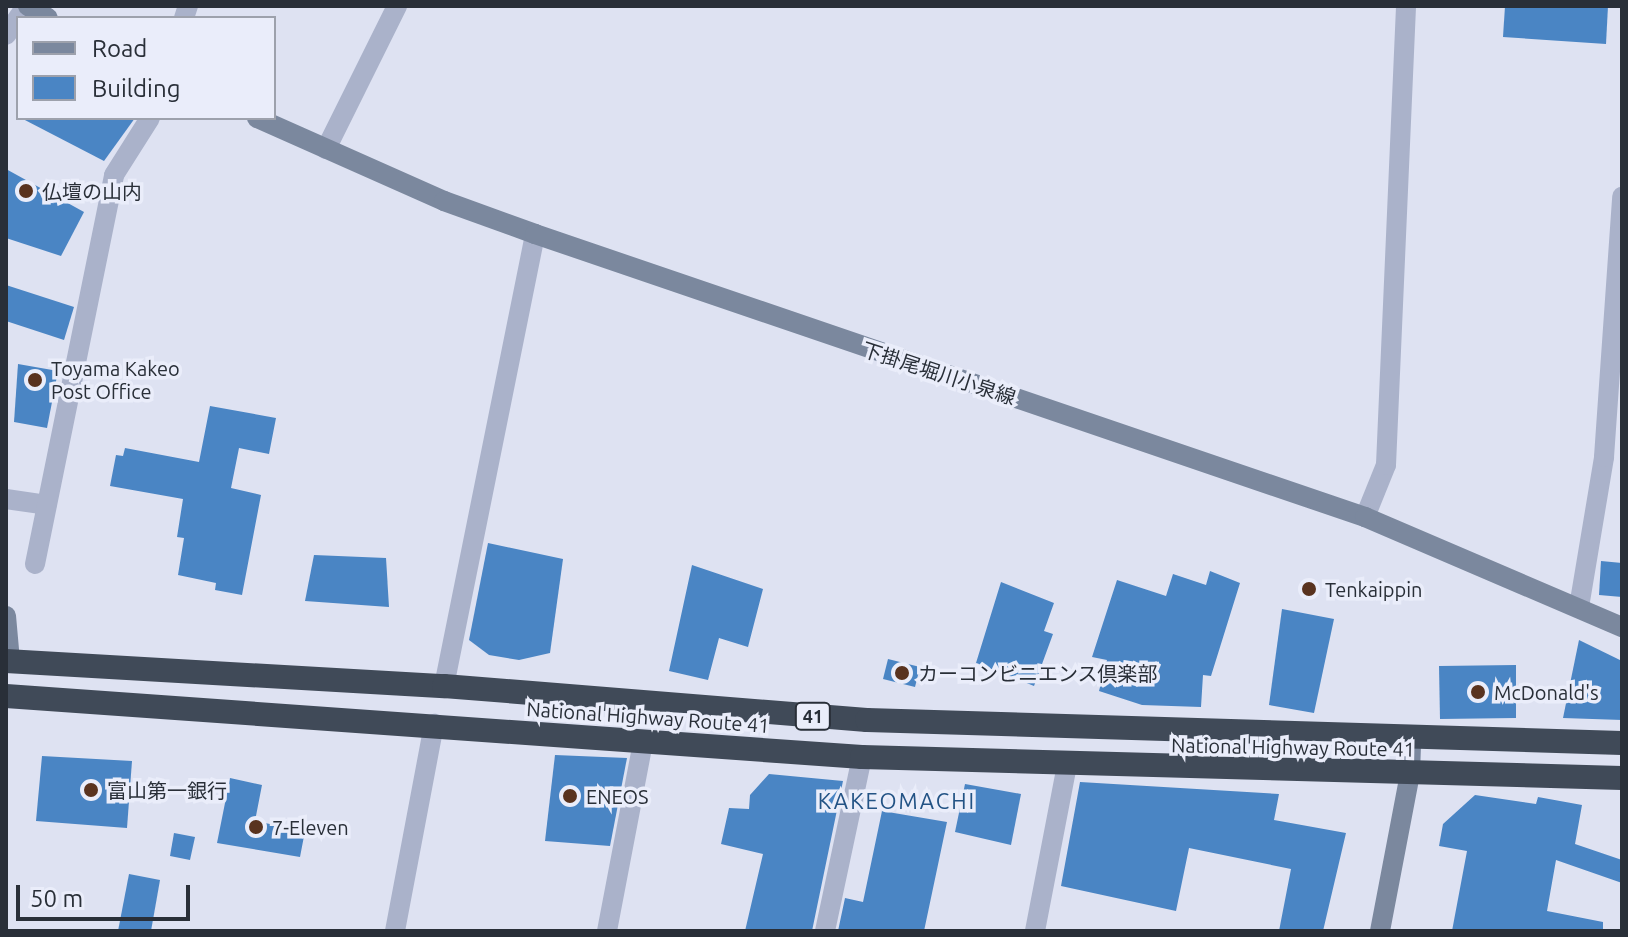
<!DOCTYPE html>
<meta charset="utf-8">
<style>
body{margin:0}
#map{position:relative;width:1628px;height:937px;overflow:hidden;background:#dee2f2;font-family:Ubuntu,"Noto Sans JP",sans-serif}
div>[style]{position:absolute}
.building>*{inset:0;background:#4a85c4}
.street>*{height:20px;margin:-10px;padding:0 10px;transform-origin:10px;border-radius:10px;background:#aab2ca}
.secondary>*{height:20px;margin:-10px;padding:0 10px;transform-origin:10px;border-radius:10px;background:#7b889e}
.highway>*{height:24px;margin:-12px;padding:0 12px;transform-origin:12px;border-radius:12px;background:#404a58}
.dots>*{width:22px;height:22px;translate:-50% -50%;box-sizing:border-box;border:4px solid #eaedfa;border-radius:50%}
span{translate:-50% -50%;white-space:nowrap;text-align:center;line-height:1.15;-webkit-text-stroke:7px #eaedfa;paint-order:stroke}
.shield-label span{padding:2px 6px;background:#eaedfa;border:2px solid;border-radius:6px;-webkit-text-stroke-width:0}
.shield-label{font-size:18px;color:#292f38;font-weight:700}
.poi-label{font-size:20px;color:#292f38}
.left{translate:0 -50%;text-align:left}
.street-label{font-size:20px;color:#292f38}
.neighbourhood-label{font-size:22px;color:#235385;letter-spacing:2px}
.frame{position:absolute;inset:0;border:8px solid #292f38;pointer-events:none}
.legend{position:absolute;left:16px;top:16px;width:260px;height:104px;box-sizing:border-box;background:#eaedfa;border:2px solid #9da1ac;margin:0;padding:10px 14px;list-style:none;font-size:24px;color:#292f38}
.legend li{display:flex;align-items:center;gap:16px;height:40px}
.legend b{width:40px;border:2px solid #9da1ac}
.scale{position:absolute;left:16px;top:885px;width:174px;height:36px;box-sizing:border-box;border:4px solid #292f38;border-top:0;padding-left:10px;font-size:24px;line-height:28px;white-space:nowrap;color:#292f38;-webkit-text-stroke:6px #eaedfa;paint-order:stroke}
</style>
<div id="map">
<div class="building">
<div style="clip-path:polygon(1505px 6px,1608px 6px,1606px 44px,1503px 37px)"></div>
<div style="clip-path:polygon(21px 118px,135px 118px,104px 161px)"></div>
<div style="clip-path:polygon(6px 169px,84px 212px,61px 256px,6px 238px)"></div>
<div style="clip-path:polygon(6px 285px,74px 307px,64px 340px,6px 321px)"></div>
<div style="clip-path:polygon(18px 364px,58px 371px,47px 428px,14px 422px)"></div>
<div style="clip-path:polygon(210px 406px,276px 418px,269px 454px,239px 448px,231px 488px,261px 495px,242px 595px,215px 590px,216px 583px,178px 575px,184px 538px,177px 537px,183px 499px,110px 486px,116px 455px,123px 456px,125px 448px,199px 462px)"></div>
<div style="clip-path:polygon(488px 543px,563px 559px,550px 653px,519px 660px,489px 655px,469px 640px)"></div>
<div style="clip-path:polygon(314px 555px,386px 558px,389px 607px,305px 601px)"></div>
<div style="clip-path:polygon(1601px 561px,1622px 563px,1622px 597px,1599px 595px)"></div>
<div style="clip-path:polygon(692px 565px,763px 589px,748px 647px,719px 638px,708px 680px,669px 671px)"></div>
<div style="clip-path:polygon(1210px 571px,1240px 583px,1211px 676px,1203px 675px,1201px 707px,1142px 705px,1099px 691px,1107px 660px,1092px 657px,1117px 580px,1166px 596px,1173px 574px,1206px 585px)"></div>
<div style="clip-path:polygon(1001px 582px,1054px 603px,1044px 631px,1053px 634px,1034px 686px,976px 663px)"></div>
<div style="clip-path:polygon(1282px 609px,1334px 619px,1314px 713px,1269px 705px)"></div>
<div style="clip-path:polygon(1579px 640px,1622px 661px,1622px 720px,1563px 718px)"></div>
<div style="clip-path:polygon(888px 659px,920px 667px,915px 687px,883px 679px)"></div>
<div style="clip-path:polygon(1516px 665px,1516px 718px,1440px 719px,1439px 666px)"></div>
<div style="clip-path:polygon(555px 755px,627px 758px,610px 846px,545px 841px)"></div>
<div style="clip-path:polygon(42px 756px,132px 761px,127px 828px,36px 821px)"></div>
<div style="clip-path:polygon(769px 774px,843px 781px,812px 931px,745px 931px,763px 854px,721px 844px,729px 808px,749px 809px,750px 795px)"></div>
<div style="clip-path:polygon(230px 778px,262px 785px,255px 821px,305px 831px,300px 857px,217px 843px)"></div>
<div style="clip-path:polygon(1080px 782px,1279px 794px,1274px 820px,1346px 833px,1323px 931px,1279px 931px,1291px 869px,1189px 848px,1176px 911px,1061px 886px)"></div>
<div style="clip-path:polygon(965px 784px,1021px 794px,1011px 845px,955px 832px)"></div>
<div style="clip-path:polygon(1475px 795px,1536px 804px,1538px 797px,1582px 805px,1575px 844px,1622px 860px,1622px 883px,1556px 860px,1547px 911px,1603px 922px,1603px 931px,1452px 931px,1467px 851px,1439px 846px,1443px 824px)"></div>
<div style="clip-path:polygon(882px 811px,947px 822px,924px 931px,838px 931px,845px 898px,863px 902px)"></div>
<div style="clip-path:polygon(174px 833px,195px 837px,190px 860px,170px 856px)"></div>
<div style="clip-path:polygon(129px 874px,160px 880px,151px 931px,118px 931px)"></div>
</div>
<div class="street">
<div style="left:184px;top:18px;width:13px;rotate:-72deg"></div>
<div style="left:6px;top:35px;width:35px;rotate:-55deg"></div>
<div style="left:326px;top:149px;width:160px;rotate:-63.6deg"></div>
<div style="left:6px;top:499px;width:41px;rotate:8.3deg"></div>
<div style="left:1365px;top:517px;width:56px;rotate:-68deg"></div>
<div style="left:1386px;top:465px;width:459px;rotate:-87.5deg"></div>
<div style="left:35px;top:564px;width:397px;rotate:-78.5deg"></div>
<div style="left:114px;top:175px;width:67px;rotate:-57.7deg"></div>
<div style="left:1579px;top:607px;width:152px;rotate:-80.5deg"></div>
<div style="left:1604px;top:457px;width:261px;rotate:-86deg"></div>
<div style="left:444px;top:686px;width:461px;rotate:-78.6deg"></div>
<div style="left:395px;top:931px;width:211px;rotate:-79.3deg"></div>
<div style="left:607px;top:931px;width:192px;rotate:-79.2deg"></div>
<div style="left:825px;top:931px;width:178px;rotate:-78deg"></div>
<div style="left:1035px;top:931px;width:169px;rotate:-79.1deg"></div>
</div>
<div class="secondary">
<div style="left:28px;top:6px;width:23px;rotate:31deg"></div>
<div style="left:257px;top:118px;width:205px;rotate:23.9deg"></div>
<div style="left:444px;top:201px;width:97px;rotate:19.9deg"></div>
<div style="left:535px;top:234px;width:877px;rotate:18.83deg"></div>
<div style="left:1365px;top:517px;width:280px;rotate:23.2deg"></div>
<div style="left:6px;top:616px;width:45px;rotate:84.9deg"></div>
<div style="left:1380px;top:931px;width:160px;rotate:-79.2deg"></div>
<div style="left:1410px;top:774px;width:37px;rotate:-88deg"></div>
</div>
<div class="highway">
<div style="left:6px;top:661px;width:439px;rotate:3.3deg"></div>
<div style="left:444px;top:686px;width:424px;rotate:4.6deg"></div>
<div style="left:867px;top:720px;width:755px;rotate:1.74deg"></div>
<div style="left:6px;top:696px;width:858px;rotate:4.08deg"></div>
<div style="left:862px;top:757px;width:760px;rotate:1.58deg"></div>
</div>
<div class="dots">
<div style="left:26px;top:191px;background:#59331f"></div>
<div style="left:35px;top:380px;background:#59331f"></div>
<div style="left:1309px;top:589px;background:#59331f"></div>
<div style="left:902px;top:673px;background:#59331f"></div>
<div style="left:1478px;top:692px;background:#59331f"></div>
<div style="left:91px;top:790px;background:#59331f"></div>
<div style="left:570px;top:796px;background:#59331f"></div>
<div style="left:256px;top:827px;background:#59331f"></div>
</div>
<div class="shield-label">
<span style="left:813px;top:716px">41</span>
</div>
<div class="poi-label">
<span class="left" style="left:42px;top:191px">仏壇の山内</span>
<span class="left" style="left:51px;top:380px">Toyama Kakeo<br>Post Office</span>
<span class="left" style="left:1325px;top:589px">Tenkaippin</span>
<span class="left" style="left:918px;top:673px">カーコンビニエンス倶楽部</span>
<span class="left" style="left:1494px;top:692px">McDonald's</span>
<span class="left" style="left:107px;top:790px">富山第一銀行</span>
<span class="left" style="left:586px;top:796px">ENEOS</span>
<span class="left" style="left:272px;top:827px">7-Eleven</span>
</div>
<div class="street-label">
<span style="left:939px;top:373px;rotate:18deg">下掛尾堀川小泉線</span>
<span style="left:648px;top:717px;rotate:4deg">National Highway Route 41</span>
<span style="left:1293px;top:747px;rotate:1deg">National Highway Route 41</span>
</div>
<div class="neighbourhood-label">
<span style="left:897px;top:801px">KAKEOMACHI</span>
</div>
<div class="frame"></div>
<ul class="legend">
<li><b style="height:10px;background:#7b889e"></b>Road</li>
<li><b style="height:22px;background:#4a85c4"></b>Building</li>
</ul>
<div class="scale">50 m</div>
</div>
